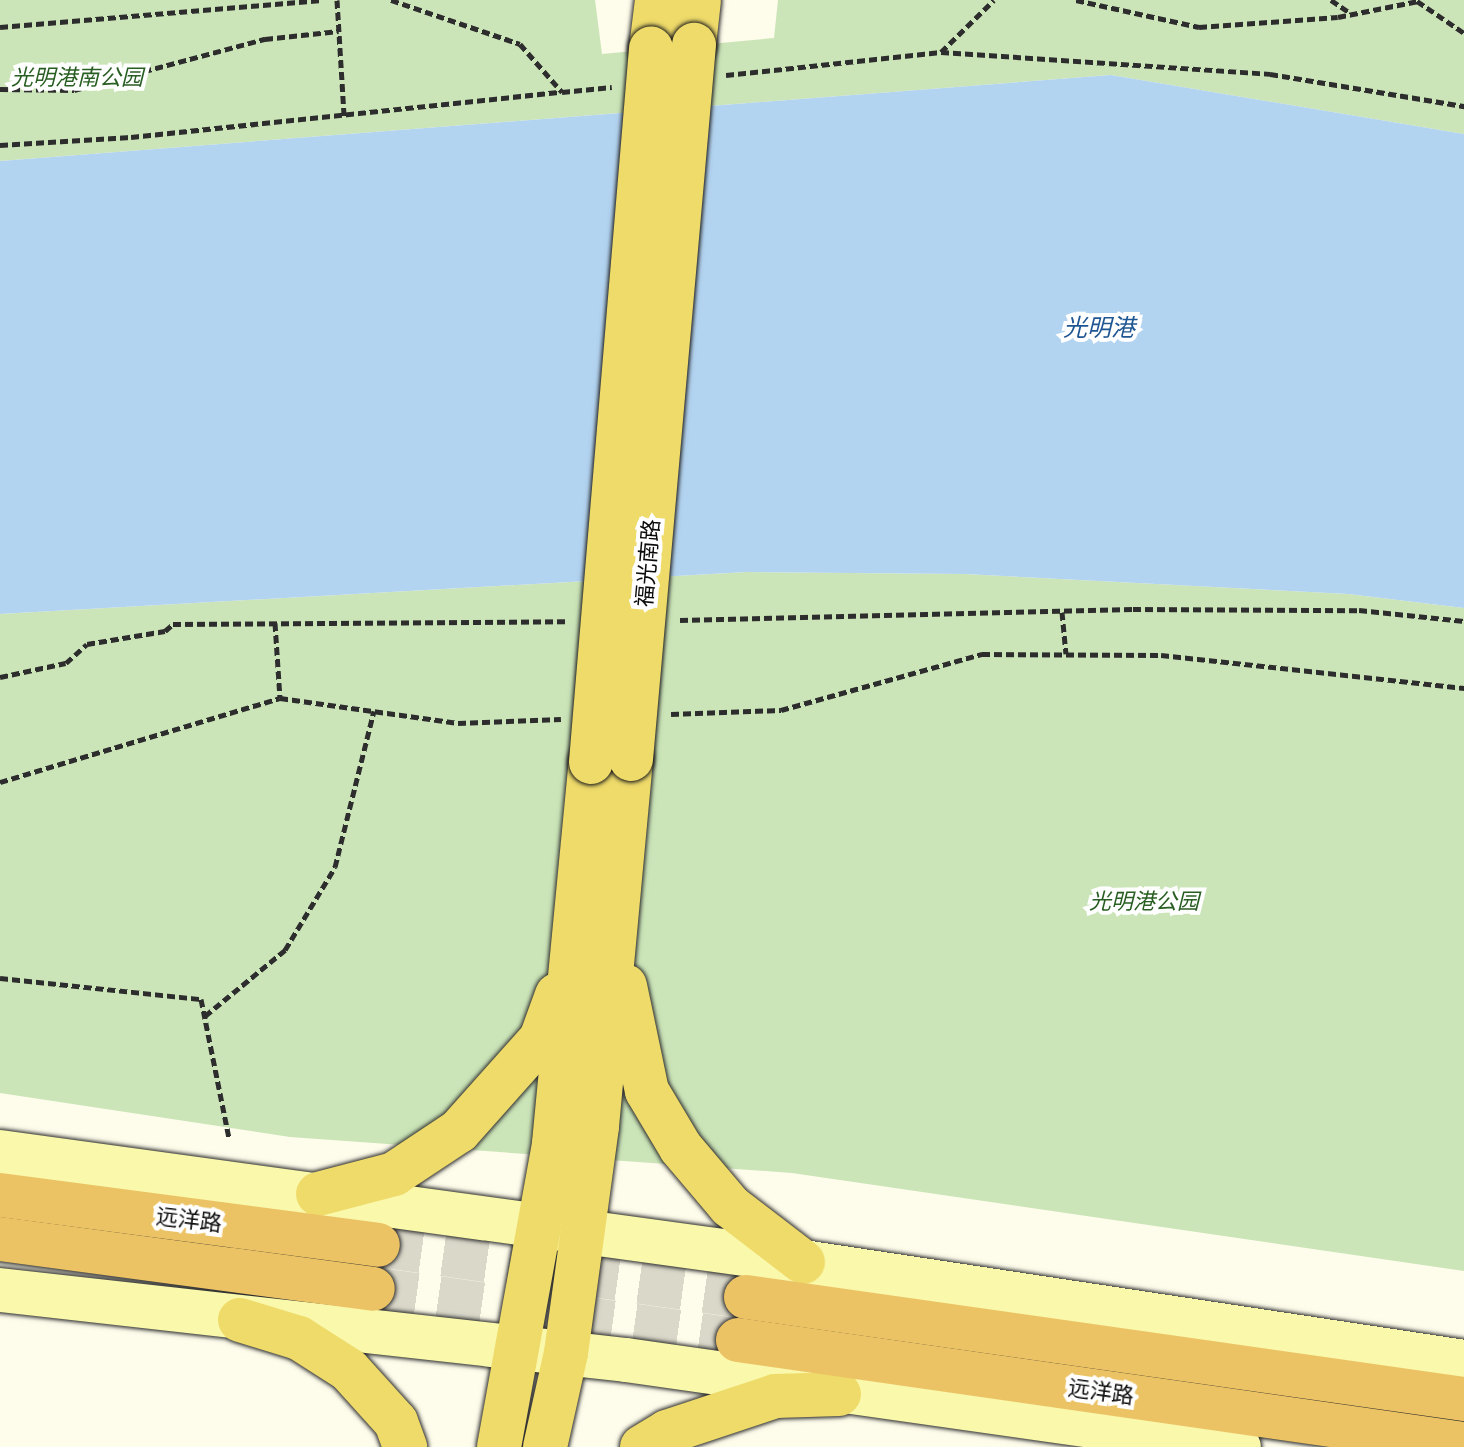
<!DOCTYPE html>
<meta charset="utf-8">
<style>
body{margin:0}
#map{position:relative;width:1464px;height:1447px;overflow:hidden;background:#fefceb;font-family:Bitter,"Noto Sans SC",serif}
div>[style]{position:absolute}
.green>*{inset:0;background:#cbe5b8}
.water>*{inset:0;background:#b3d4f1}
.trunk-tunnel>*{height:44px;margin-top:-22px;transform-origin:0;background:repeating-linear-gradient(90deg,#dad8c9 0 44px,transparent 0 66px)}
.path>*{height:5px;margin-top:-2.5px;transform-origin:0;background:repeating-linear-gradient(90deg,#2d2d2d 0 8px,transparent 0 12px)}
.roads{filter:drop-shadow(0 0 2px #2d2d2d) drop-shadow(0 0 2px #2d2d2d)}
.secondary>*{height:44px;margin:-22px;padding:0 22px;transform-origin:22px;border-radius:22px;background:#f9f8ab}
.primary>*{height:44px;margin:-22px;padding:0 22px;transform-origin:22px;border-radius:22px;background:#efdb6a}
.trunk>*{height:44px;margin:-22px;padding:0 22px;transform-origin:22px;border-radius:22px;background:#ecc364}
.bridges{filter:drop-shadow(0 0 2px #1c1c1c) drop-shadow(0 0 2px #1c1c1c)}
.primary-bridge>*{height:44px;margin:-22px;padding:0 22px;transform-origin:22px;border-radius:22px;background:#efdb6a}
span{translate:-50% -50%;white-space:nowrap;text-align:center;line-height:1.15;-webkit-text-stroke:8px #fff;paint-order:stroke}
.park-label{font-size:22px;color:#285e21;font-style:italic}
.street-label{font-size:22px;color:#0b0b0b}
.water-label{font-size:24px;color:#1e5593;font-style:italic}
</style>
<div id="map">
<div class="green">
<div style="clip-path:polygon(0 0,595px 0,602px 54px,774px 38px,778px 0,1464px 0,1464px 134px,1111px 75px,0 161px)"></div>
<div style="clip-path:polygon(747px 572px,965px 574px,1348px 594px,1464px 608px,1464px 1271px,792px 1173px,290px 1137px,0 1093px,0 614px)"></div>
</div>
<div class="water">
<div style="clip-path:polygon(1111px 75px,1464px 134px,1464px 608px,1348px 594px,965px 574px,747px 572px,0 614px,0 161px)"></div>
</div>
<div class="trunk-tunnel">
<div style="left:378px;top:1245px;width:372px;rotate:8deg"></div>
<div style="left:373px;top:1289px;width:369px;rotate:8deg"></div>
</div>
<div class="path">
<div style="left:337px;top:0;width:116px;rotate:86.5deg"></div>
<div style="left:391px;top:0;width:136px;rotate:18.8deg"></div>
<div style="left:520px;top:44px;width:64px;rotate:48.8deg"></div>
<div style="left:562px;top:92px;width:50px;rotate:-5.7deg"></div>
<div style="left:1076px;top:0;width:126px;rotate:12.4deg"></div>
<div style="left:1199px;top:27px;width:139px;rotate:-4.1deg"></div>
<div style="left:1338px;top:17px;width:82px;rotate:-11.3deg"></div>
<div style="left:1331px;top:0;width:25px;rotate:34deg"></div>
<div style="left:1417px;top:1px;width:57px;rotate:34.2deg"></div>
<div style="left:0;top:27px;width:323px;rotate:-4.8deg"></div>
<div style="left:941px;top:52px;width:330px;rotate:3.8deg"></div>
<div style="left:1270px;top:74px;width:197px;rotate:9.4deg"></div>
<div style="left:726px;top:75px;width:216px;rotate:-6.1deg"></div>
<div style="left:941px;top:52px;width:74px;rotate:-44.5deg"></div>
<div style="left:0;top:89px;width:74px;rotate:0.8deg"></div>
<div style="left:74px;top:90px;width:198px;rotate:-15deg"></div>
<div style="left:265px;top:39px;width:74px;rotate:-6.2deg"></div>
<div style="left:0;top:145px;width:131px;rotate:-3.5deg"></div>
<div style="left:131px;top:137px;width:432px;rotate:-6deg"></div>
<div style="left:1062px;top:612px;width:42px;rotate:84.6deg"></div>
<div style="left:680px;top:620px;width:453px;rotate:-1.4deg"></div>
<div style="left:1133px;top:609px;width:226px;rotate:0.3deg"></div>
<div style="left:1359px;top:610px;width:106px;rotate:6deg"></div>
<div style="left:275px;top:623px;width:75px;rotate:86.2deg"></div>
<div style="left:0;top:677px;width:67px;rotate:-12deg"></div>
<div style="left:66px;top:663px;width:28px;rotate:-42deg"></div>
<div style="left:87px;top:644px;width:79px;rotate:-9.5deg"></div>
<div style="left:165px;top:631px;width:11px;rotate:-41deg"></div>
<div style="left:173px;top:624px;width:393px;rotate:-0.4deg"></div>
<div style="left:671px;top:714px;width:110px;rotate:-2.1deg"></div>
<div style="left:781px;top:710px;width:209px;rotate:-15.6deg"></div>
<div style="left:982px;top:654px;width:179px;rotate:0.3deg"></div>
<div style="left:1161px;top:655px;width:305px;rotate:6.2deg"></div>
<div style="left:0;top:782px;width:292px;rotate:-16.7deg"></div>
<div style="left:280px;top:698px;width:180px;rotate:8deg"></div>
<div style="left:458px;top:723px;width:103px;rotate:-2.2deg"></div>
<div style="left:0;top:978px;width:202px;rotate:6deg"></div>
<div style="left:201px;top:999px;width:142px;rotate:78.6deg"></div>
<div style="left:205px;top:1016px;width:104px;rotate:-39.5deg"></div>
<div style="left:285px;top:950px;width:97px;rotate:-58.9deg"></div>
<div style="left:335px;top:867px;width:161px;rotate:-76deg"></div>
</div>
<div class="roads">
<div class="secondary">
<div style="left:0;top:1152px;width:810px;rotate:7.8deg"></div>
<div style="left:803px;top:1262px;width:669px;rotate:8.6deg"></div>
<div style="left:0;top:1290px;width:630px;rotate:6.38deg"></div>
<div style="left:626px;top:1360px;width:619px;rotate:8.08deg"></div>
</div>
<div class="primary">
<div style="left:694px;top:45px;width:45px;rotate:-83.7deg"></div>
<div style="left:651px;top:49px;width:49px;rotate:-83deg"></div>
<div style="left:625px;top:986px;width:107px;rotate:78.2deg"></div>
<div style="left:647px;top:1091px;width:66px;rotate:59.2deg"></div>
<div style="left:681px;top:1148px;width:76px;rotate:49.8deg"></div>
<div style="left:730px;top:1206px;width:92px;rotate:37.5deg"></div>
<div style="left:318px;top:1194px;width:79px;rotate:-14.7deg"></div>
<div style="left:394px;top:1174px;width:78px;rotate:-33.5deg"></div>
<div style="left:459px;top:1131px;width:123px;rotate:-48.3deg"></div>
<div style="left:541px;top:1039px;width:47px;rotate:-70deg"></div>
<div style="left:240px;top:1320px;width:62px;rotate:17deg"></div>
<div style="left:299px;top:1338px;width:59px;rotate:32.6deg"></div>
<div style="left:349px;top:1370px;width:70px;rotate:47.9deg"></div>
<div style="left:396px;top:1422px;width:27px;rotate:70deg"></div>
<div style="left:499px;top:1447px;width:309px;rotate:-79.7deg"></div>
<div style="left:554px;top:1143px;width:383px;rotate:-84.5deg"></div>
<div style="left:545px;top:1447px;width:96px;rotate:-77.4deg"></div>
<div style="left:566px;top:1353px;width:229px;rotate:-82.2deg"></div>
<div style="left:597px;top:1126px;width:369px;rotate:-84.7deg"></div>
<div style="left:642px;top:1447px;width:29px;rotate:-31deg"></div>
<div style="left:667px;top:1432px;width:114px;rotate:-18.4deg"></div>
<div style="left:775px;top:1396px;width:64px;rotate:-1.8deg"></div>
</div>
<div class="trunk">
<div style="left:0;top:1195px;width:381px;rotate:7.5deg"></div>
<div style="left:0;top:1239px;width:376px;rotate:7.6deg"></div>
<div style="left:746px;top:1297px;width:725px;rotate:8.09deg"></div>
<div style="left:738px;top:1340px;width:733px;rotate:8.15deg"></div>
</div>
</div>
<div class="bridges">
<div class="primary-bridge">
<div style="left:631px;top:759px;width:717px;rotate:-84.96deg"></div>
<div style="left:591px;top:762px;width:716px;rotate:-85.19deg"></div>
</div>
</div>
<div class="park-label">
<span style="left:77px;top:78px">光明港南公园</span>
<span style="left:1144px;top:902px">光明港公园</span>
</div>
<div class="street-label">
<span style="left:648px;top:563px;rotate:-85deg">福光南路</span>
<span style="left:189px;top:1220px;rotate:7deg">远洋路</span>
<span style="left:1101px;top:1392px;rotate:8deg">远洋路</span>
</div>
<div class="water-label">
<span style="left:1099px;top:329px">光明港</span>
</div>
</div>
